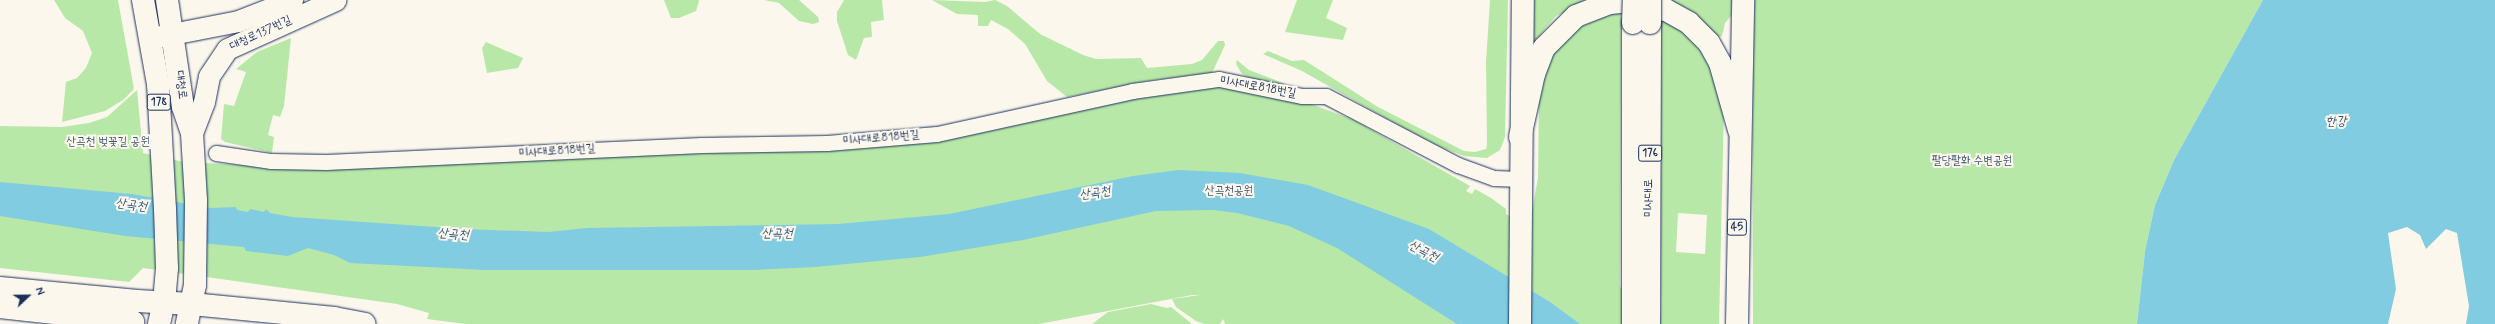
<!DOCTYPE html>
<meta charset="utf-8">
<style>
body{margin:0}
#map{position:relative;width:2495px;height:324px;overflow:hidden;background:#fbf7ec;font-family:Mynerve,"Poor Story",sans-serif}
div>[style]{position:absolute}
.green>*{inset:0;background:#b8e8a7}
.water>*{inset:0;background:#81cce1}
.roads{filter:drop-shadow(0 0 1px #1b2f5e) drop-shadow(0 0 1px #1b2f5e)}
.minor>*{height:15px;margin:-7.5px;padding:0 7.5px;transform-origin:7.5px;border-radius:7.5px;background:#fbf7ec}
.secondary>*{height:21px;margin:-10.5px;padding:0 10.5px;transform-origin:10.5px;border-radius:10.5px;background:#fbf7ec}
.primary>*{height:22px;margin:-11px;padding:0 11px;transform-origin:11px;border-radius:11px;background:#fbf7ec}
.bridges{filter:drop-shadow(0 0 1px #1b2f5e) drop-shadow(0 0 1px #1b2f5e)}
.primary-bridge>*{height:22px;margin:-11px;padding:0 11px;transform-origin:11px;border-radius:11px;background:#fbf7ec}
span{translate:-50% -50%;white-space:nowrap;text-align:center;line-height:1.15;-webkit-text-stroke:4px #fbf7ec;paint-order:stroke}
.shield-label span{padding:1px 3px;background:#fbf7ec;border:1px solid;border-radius:3px;-webkit-text-stroke-width:0}
.shield-label{font-size:11px;color:#1b2f5e;font-weight:700}
.street-label{font-size:12px;color:#1b2f5e}
.park-label{font-size:12px;color:#3a546d}
.water-label{font-size:13px;color:#34567f;font-style:italic}
.north{position:absolute;left:8px;top:276px;width:40px;height:40px;-webkit-text-stroke:3px #fbf7ec;paint-order:stroke;rotate:68deg;font-size:11px;font-weight:700;line-height:16px;text-align:center;color:#1b2f5e}
.north::after{content:'';display:block;margin:auto;width:14px;height:18px;background:#1b2f5e;clip-path:polygon(50% 0,100% 100%,50% 72%,0 100%)}
</style>
<div id="map">
<div class="green">
<div style="clip-path:polygon(54px 0,118px 0,134px 89px,123px 100px,105px 111px,62px 122px,66px 82px,77px 78px,86px 68px,92px 53px,83px 31px,65px 18px)"></div>
<div style="clip-path:polygon(664px 0,699px 0,699px 1px,696px 11px,679px 18px,671px 18px)"></div>
<div style="clip-path:polygon(764px 0,799px 0,818px 17px,819px 22px,813px 24px,799px 21px,779px 3px)"></div>
<div style="clip-path:polygon(844px 0,882px 0,884px 20px,871px 22px,872px 37px,864px 38px,856px 60px,848px 55px,837px 21px,837px 12px)"></div>
<div style="clip-path:polygon(932px 0,985px 2px,995px 0,1007px 6px,1040px 34px,1083px 55px,1096px 59px,1141px 58px,1147px 68px,1192px 64px,1202px 60px,1218px 41px,1224px 41px,1225px 45px,1212px 73px,1154px 80px,1067px 97px,1047px 81px,1025px 44px,1008px 29px,991px 20px,988px 26px,978px 26px,978px 15px,957px 14px)"></div>
<div style="clip-path:polygon(1297px 0,1333px 0,1326px 18px,1347px 28px,1343px 40px,1285px 32px)"></div>
<div style="clip-path:polygon(1490px 0,1508px 0,1505px 137px,1500px 150px,1487px 158px,1464px 156px,1430px 143px,1302px 71px,1263px 54px,1268px 51px,1292px 61px,1304px 60px,1378px 107px,1464px 151px,1475px 152px,1486px 149px,1487px 145px,1486px 62px)"></div>
<div style="clip-path:polygon(1530px 0,1586px 0,1556px 16px,1532px 44px)"></div>
<div style="clip-path:polygon(1669px 0,1732px 0,1732px 15px,1725px 23px,1722px 36px,1718px 37px)"></div>
<div style="clip-path:polygon(1752px 0,2263px 0,2174px 160px,2155px 205px,2145px 251px,2137px 324px,1753px 324px)"></div>
<div style="clip-path:polygon(evenodd,1621px 8px,1620px 287px,1661px 314px,1660px 14px,1667px 17px,1708px 54px,1724px 106px,1719px 324px,1225px 324px,1223px 319px,1220px 324px,1204px 324px,1196px 321px,1176px 307px,1172px 299px,1200px 295px,1192px 295px,1039px 324px,466px 324px,427px 319px,429px 313px,397px 304px,143px 268px,129px 282px,0 268px,0 126px,62px 127px,89px 123px,107px 117px,137px 90px,143px 153px,184px 162px,268px 166px,846px 149px,927px 141px,1107px 102px,1229px 85px,1303px 101px,1354px 120px,1470px 186px,1466px 191px,1472px 194px,1475px 189px,1491px 198px,1506px 209px,1506px 214px,1529px 227px,1538px 178px,1539px 90px,1544px 65px,1568px 30px,1621px 8px,1678px 213px,1707px 215px,1705px 254px,1676px 252px,1678px 213px)"></div>
<div style="clip-path:polygon(291px 38px,284px 106px,280px 117px,273px 115px,268px 135px,274px 137px,272px 153px,225px 142px,221px 139px,224px 104px,234px 106px,246px 72px,236px 69px,257px 52px)"></div>
<div style="clip-path:polygon(486px 42px,523px 58px,518px 68px,487px 73px,482px 48px)"></div>
<div style="clip-path:polygon(1237px 60px,1249px 70px,1299px 89px,1253px 80px,1242px 74px,1236px 64px)"></div>
<div style="clip-path:polygon(1151px 304px,1167px 308px,1171px 307px,1192px 324px,1092px 324px,1108px 312px)"></div>
</div>
<div class="water">
<div style="clip-path:polygon(2263px 0,2495px 0,2495px 324px,2466px 324px,2469px 306px,2457px 233px,2446px 229px,2426px 249px,2420px 235px,2407px 227px,2388px 233px,2396px 289px,2388px 324px,2137px 324px,2145px 251px,2155px 205px,2174px 160px)"></div>
<div style="clip-path:polygon(1179px 170px,1240px 173px,1308px 185px,1429px 229px,1550px 302px,1580px 324px,1457px 324px,1337px 248px,1289px 226px,1237px 213px,1213px 210px,1156px 211px,1023px 240px,920px 257px,815px 267px,752px 270px,485px 270px,350px 263px,334px 255px,308px 248px,288px 256px,246px 251px,244px 247px,125px 236px,0 216px,0 182px,132px 194px,210px 208px,236px 207px,237px 210px,248px 212px,250px 209px,264px 212px,266px 209px,270px 213px,292px 217px,464px 229px,548px 232px,587px 228px,838px 224px,949px 214px,1133px 176px)"></div>
</div>
<div class="roads">
<div class="minor">
<div style="left:216px;top:153px;width:56px;rotate:8.3deg"></div>
<div style="left:271px;top:161px;width:55px;rotate:1deg"></div>
<div style="left:326px;top:162px;width:376px;rotate:-2.6deg"></div>
<div style="left:702px;top:145px;width:125px;rotate:-0.9deg"></div>
<div style="left:827px;top:143px;width:110px;rotate:-4.7deg"></div>
<div style="left:937px;top:134px;width:200px;rotate:-12.4deg"></div>
<div style="left:1132px;top:91px;width:88px;rotate:-7.9deg"></div>
<div style="left:1219px;top:79px;width:85px;rotate:11.6deg"></div>
<div style="left:1302px;top:96px;width:24px"></div>
<div style="left:1326px;top:96px;width:149px;rotate:27.6deg"></div>
<div style="left:1458px;top:165px;width:38px;rotate:20deg"></div>
<div style="left:1494px;top:178px;width:26px;rotate:2deg"></div>
</div>
<div class="secondary">
<div style="left:156px;top:37px;width:84px;rotate:-11deg"></div>
<div style="left:238px;top:21px;width:58px;rotate:-21.3deg"></div>
<div style="left:192px;top:133px;width:33px;rotate:-69deg"></div>
<div style="left:204px;top:102px;width:26px;rotate:-79deg"></div>
<div style="left:209px;top:76px;width:32px;rotate:-56deg"></div>
<div style="left:227px;top:49px;width:119px;rotate:-24.4deg"></div>
</div>
<div class="primary">
<div style="left:143px;top:0;width:85px;rotate:79.9deg"></div>
<div style="left:158px;top:84px;width:125px;rotate:86.8deg"></div>
<div style="left:165px;top:209px;width:59px;rotate:88.1deg"></div>
<div style="left:167px;top:268px;width:34px;rotate:95deg"></div>
<div style="left:164px;top:302px;width:23px;rotate:103deg"></div>
<div style="left:167px;top:0;width:108px;rotate:81.5deg"></div>
<div style="left:183px;top:107px;width:28px;rotate:71deg"></div>
<div style="left:192px;top:133px;width:68px;rotate:86.6deg"></div>
<div style="left:196px;top:201px;width:84px;rotate:90.7deg"></div>
<div style="left:195px;top:285px;width:40px;rotate:102deg"></div>
<div style="left:1520px;top:137px;width:65px;rotate:-77.5deg"></div>
<div style="left:1534px;top:74px;width:28px;rotate:-69deg"></div>
<div style="left:1544px;top:48px;width:45px;rotate:-45deg"></div>
<div style="left:1576px;top:16px;width:36px;rotate:-21deg"></div>
<div style="left:1610px;top:3px;width:24px;rotate:-5deg"></div>
<div style="left:1634px;top:1px;width:33px;rotate:16deg"></div>
<div style="left:1666px;top:10px;width:26px;rotate:29deg"></div>
<div style="left:1689px;top:23px;width:28px;rotate:45deg"></div>
<div style="left:1709px;top:43px;width:23px;rotate:61deg"></div>
<div style="left:1720px;top:63px;width:70px;rotate:74.2deg"></div>
<div style="left:0;top:288px;width:138px;rotate:5.4deg"></div>
<div style="left:137px;top:301px;width:55px;rotate:3.1deg"></div>
<div style="left:192px;top:304px;width:143px;rotate:5.6deg"></div>
<div style="left:334px;top:318px;width:31px;rotate:11deg"></div>
<div style="left:0;top:307px;width:134px;rotate:6.4deg"></div>
<div style="left:1520px;top:324px;width:324px;rotate:-89.5deg"></div>
<div style="left:1633px;top:324px;width:301px;rotate:-90deg"></div>
<div style="left:1649px;top:324px;width:301px;rotate:-89.8deg"></div>
<div style="left:1737px;top:324px;width:324px;rotate:-88.9deg"></div>
</div>
</div>
<div class="bridges">
<div class="primary-bridge">
<div style="left:1633px;top:23px;width:23px;rotate:-88deg"></div>
<div style="left:1650px;top:23px;width:23px;rotate:-90deg"></div>
</div>
</div>
<div class="shield-label">
<span style="left:159px;top:102px">178</span>
<span style="left:1650px;top:153px">176</span>
<span style="left:1737px;top:227px">45</span>
</div>
<div class="street-label">
<span style="left:261px;top:34px;rotate:-25deg">대청로137번길</span>
<span style="left:180px;top:85px;rotate:83deg">대청로</span>
<span style="left:1258px;top:88px;rotate:10deg">미사대로818번길</span>
<span style="left:881px;top:139px;rotate:-5deg">미사대로818번길</span>
<span style="left:557px;top:152px;rotate:-4deg">미사대로818번길</span>
<span style="left:1650px;top:198px;rotate:-90deg">미사대로</span>
</div>
<div class="park-label">
<span style="left:108px;top:143px">산곡천 벚꽃길 공원</span>
<span style="left:1972px;top:162px">팔당팔화 수변공원</span>
<span style="left:1229px;top:192px">산곡천공원</span>
</div>
<div class="water-label">
<span style="left:2336px;top:122px">한강</span>
<span style="left:1095px;top:194px;rotate:-9deg">산곡천</span>
<span style="left:131px;top:206px;rotate:7deg">산곡천</span>
<span style="left:777px;top:234px">산곡천</span>
<span style="left:453px;top:235px;rotate:4deg">산곡천</span>
<span style="left:1423px;top:252px;rotate:27deg">산곡천</span>
</div>
<div class="north">N</div>
</div>
